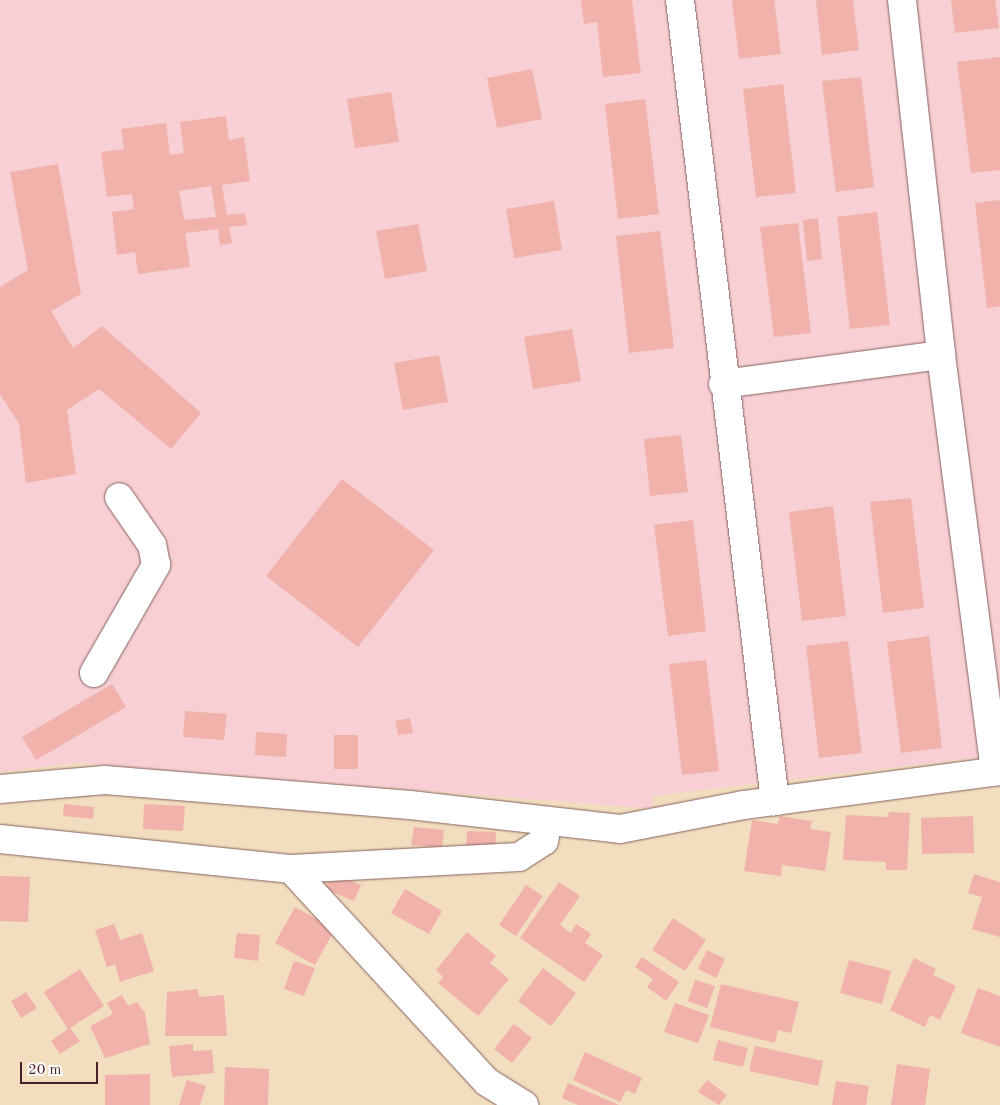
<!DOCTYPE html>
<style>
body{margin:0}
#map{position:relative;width:1000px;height:1105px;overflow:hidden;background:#f2ddbf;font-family:"Old Standard TT",serif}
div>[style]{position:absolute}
.built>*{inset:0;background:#f7cfd4}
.building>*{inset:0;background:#f0b2aa}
.roads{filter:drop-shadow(0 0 1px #85625f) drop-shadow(0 0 1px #85625f)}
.minor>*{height:28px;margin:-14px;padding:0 14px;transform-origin:14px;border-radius:14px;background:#fff}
span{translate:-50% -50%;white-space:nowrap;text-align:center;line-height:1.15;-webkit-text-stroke:4px #fdfcf7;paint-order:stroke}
.scale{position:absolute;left:20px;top:1062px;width:78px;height:22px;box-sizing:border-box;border:2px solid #4a1f2b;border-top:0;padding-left:6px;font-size:15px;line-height:18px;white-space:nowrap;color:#4a1f2b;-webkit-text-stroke:4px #fdfcf7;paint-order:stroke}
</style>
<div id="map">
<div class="built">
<div style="clip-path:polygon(0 0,1000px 0,1000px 755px,652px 796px,654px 809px,76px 763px,0 772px)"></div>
</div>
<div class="building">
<div style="clip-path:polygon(581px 0,632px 0,641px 73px,603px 77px,597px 22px,584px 24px)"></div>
<div style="clip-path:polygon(732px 0,774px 0,781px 54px,739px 59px)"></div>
<div style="clip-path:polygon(816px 0,853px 0,859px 50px,822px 55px)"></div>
<div style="clip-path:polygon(951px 0,995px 0,999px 28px,955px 33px)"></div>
<div style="clip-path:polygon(1000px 57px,1000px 170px,971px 173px,957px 62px)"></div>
<div style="clip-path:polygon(532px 69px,542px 119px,497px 128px,487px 78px)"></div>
<div style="clip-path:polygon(861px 77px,874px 187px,836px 192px,822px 81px)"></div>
<div style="clip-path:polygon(783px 84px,796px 193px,756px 197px,743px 89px)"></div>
<div style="clip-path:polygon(391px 92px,399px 142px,355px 148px,347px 99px)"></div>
<div style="clip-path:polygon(645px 99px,659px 214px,618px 219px,605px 104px)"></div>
<div style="clip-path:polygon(evenodd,226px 116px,229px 140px,244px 137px,250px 181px,222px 185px,227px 215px,245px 213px,247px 225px,229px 227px,232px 243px,220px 245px,218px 229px,185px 233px,190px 267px,138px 274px,135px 252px,117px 255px,112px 212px,134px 209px,132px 194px,107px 197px,101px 152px,124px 149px,121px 129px,166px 123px,170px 155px,184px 153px,180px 122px,226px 116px,211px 186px,216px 217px,184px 220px,179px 191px,211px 186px)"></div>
<div style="clip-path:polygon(58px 164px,81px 294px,51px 311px,73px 348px,102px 326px,201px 413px,171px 449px,99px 389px,67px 410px,76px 474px,26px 483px,19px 424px,0 394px,0 287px,28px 270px,10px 172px)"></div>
<div style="clip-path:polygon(1000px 200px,1000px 306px,987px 308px,975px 203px)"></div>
<div style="clip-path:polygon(554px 201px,562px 250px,514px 258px,506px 209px)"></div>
<div style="clip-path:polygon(877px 212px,890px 325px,850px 329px,837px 217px)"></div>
<div style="clip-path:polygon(818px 218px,822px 259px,807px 261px,803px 220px)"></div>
<div style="clip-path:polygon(798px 223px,811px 333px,774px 337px,760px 227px)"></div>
<div style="clip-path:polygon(418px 224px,427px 271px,385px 279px,376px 231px)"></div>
<div style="clip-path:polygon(660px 231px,674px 348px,629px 353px,616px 236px)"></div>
<div style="clip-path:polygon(572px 329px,581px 381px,533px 389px,524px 337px)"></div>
<div style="clip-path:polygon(439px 355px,448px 402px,403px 410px,394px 363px)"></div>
<div style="clip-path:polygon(681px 435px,688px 492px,650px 496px,644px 439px)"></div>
<div style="clip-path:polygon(342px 479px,434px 550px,358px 647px,266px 576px)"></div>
<div style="clip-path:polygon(911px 498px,924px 608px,883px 613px,870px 502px)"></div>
<div style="clip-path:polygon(833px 506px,846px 616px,802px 621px,789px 512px)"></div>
<div style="clip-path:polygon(693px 520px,706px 631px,668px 636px,654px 525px)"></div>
<div style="clip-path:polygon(929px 636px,942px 748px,901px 753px,887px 642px)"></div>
<div style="clip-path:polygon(848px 641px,862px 753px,819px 758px,806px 646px)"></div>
<div style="clip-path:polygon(706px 660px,719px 771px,682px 775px,669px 664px)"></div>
<div style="clip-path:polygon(112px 684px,126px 707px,36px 760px,22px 737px)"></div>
<div style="clip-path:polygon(185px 711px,227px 714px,224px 740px,183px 737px)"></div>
<div style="clip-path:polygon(410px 718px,413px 733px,398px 735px,395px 721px)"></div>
<div style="clip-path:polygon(256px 732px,287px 734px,286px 757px,255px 755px)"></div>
<div style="clip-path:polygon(334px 735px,358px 735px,358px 769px,334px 769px)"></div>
<div style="clip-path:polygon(64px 804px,94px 807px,93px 819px,63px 816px)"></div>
<div style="clip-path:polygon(144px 804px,185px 806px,183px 831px,143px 829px)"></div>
<div style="clip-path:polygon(889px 812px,910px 813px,907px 870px,886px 870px,886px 862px,843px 860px,846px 815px,888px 817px)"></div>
<div style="clip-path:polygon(780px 816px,812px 821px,810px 829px,831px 832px,825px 871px,782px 865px,781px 876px,744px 871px,752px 820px,778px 824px)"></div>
<div style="clip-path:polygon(973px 816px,974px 853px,922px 854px,921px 818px)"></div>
<div style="clip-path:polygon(414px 827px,444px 830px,442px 848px,411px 845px)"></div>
<div style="clip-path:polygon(467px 831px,496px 832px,495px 850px,466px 848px)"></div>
<div style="clip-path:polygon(332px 873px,361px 885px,354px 901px,325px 889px)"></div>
<div style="clip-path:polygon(974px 874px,1000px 882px,1000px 937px,972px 929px,982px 897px,968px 893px)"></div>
<div style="clip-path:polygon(0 876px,30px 877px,28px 922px,0 921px)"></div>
<div style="clip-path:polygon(559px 882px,580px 896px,560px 925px,571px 933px,576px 924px,591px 934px,585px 943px,603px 955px,584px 982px,520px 938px)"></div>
<div style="clip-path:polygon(526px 885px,543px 896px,516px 936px,499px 925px)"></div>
<div style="clip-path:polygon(405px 889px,442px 911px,429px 934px,391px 913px)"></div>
<div style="clip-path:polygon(295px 907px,335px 929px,315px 965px,275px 943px)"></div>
<div style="clip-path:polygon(673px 918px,706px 940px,685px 971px,652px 950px)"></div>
<div style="clip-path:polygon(114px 924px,120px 940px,142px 933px,154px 971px,120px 982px,115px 964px,107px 967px,95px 930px)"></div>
<div style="clip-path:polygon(467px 932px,496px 956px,490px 963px,509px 979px,478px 1016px,438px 983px,443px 977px,436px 970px)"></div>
<div style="clip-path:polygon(237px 933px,260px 935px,258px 961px,234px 958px)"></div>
<div style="clip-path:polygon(707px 950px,725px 959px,716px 978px,698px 969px)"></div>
<div style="clip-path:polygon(642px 957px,679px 982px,666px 1001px,647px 987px,653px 979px,635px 967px)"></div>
<div style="clip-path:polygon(914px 958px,936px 969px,933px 975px,956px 986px,940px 1020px,930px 1015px,925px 1027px,890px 1010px)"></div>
<div style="clip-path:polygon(849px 960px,891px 971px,882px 1004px,840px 993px)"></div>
<div style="clip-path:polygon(294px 961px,315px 968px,304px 996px,284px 989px)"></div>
<div style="clip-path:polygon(543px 968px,576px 993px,551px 1026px,518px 1001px)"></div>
<div style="clip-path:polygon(80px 969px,104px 1006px,70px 1028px,80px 1041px,60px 1054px,51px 1041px,68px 1029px,44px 992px)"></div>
<div style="clip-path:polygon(695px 980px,715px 986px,707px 1008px,688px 1001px)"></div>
<div style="clip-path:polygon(721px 984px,799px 1002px,791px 1033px,778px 1030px,775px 1043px,710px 1027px)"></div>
<div style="clip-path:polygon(978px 988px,1000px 996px,1000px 1047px,961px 1033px)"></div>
<div style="clip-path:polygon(198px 989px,199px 997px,224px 995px,227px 1036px,165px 1036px,167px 992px)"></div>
<div style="clip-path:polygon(26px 992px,37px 1008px,21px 1018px,11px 1001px)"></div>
<div style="clip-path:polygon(122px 995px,128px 1006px,137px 1002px,145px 1013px,150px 1044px,105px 1058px,90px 1026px,113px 1014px,107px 1003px)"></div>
<div style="clip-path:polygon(675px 1003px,709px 1015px,698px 1043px,664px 1032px)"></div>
<div style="clip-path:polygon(514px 1024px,532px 1038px,512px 1063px,494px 1049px)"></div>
<div style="clip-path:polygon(718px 1040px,748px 1048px,743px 1067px,713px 1060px)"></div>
<div style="clip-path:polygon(193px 1044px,193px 1051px,212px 1050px,214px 1073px,172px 1077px,169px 1046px)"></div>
<div style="clip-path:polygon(755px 1046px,823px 1061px,818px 1086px,749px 1071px)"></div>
<div style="clip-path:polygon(585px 1052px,642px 1078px,635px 1094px,626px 1090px,620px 1102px,573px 1080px)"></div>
<div style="clip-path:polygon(897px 1064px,930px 1069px,925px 1105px,891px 1105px)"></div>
<div style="clip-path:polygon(225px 1067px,269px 1069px,268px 1105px,224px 1105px)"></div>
<div style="clip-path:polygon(150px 1074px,150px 1105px,105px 1105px,105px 1075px)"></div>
<div style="clip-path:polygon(187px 1080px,206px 1086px,200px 1105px,179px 1105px)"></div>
<div style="clip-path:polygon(707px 1080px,727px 1095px,719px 1105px,698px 1092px)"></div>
<div style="clip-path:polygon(836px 1081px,869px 1086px,866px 1105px,832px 1105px)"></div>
<div style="clip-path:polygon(568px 1083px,619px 1105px,578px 1105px,562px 1098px)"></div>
</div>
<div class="roads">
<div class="minor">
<div style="left:680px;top:0;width:807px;rotate:83.24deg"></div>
<div style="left:902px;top:0;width:357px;rotate:83.7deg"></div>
<div style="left:941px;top:355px;width:420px;rotate:82.6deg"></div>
<div style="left:723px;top:384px;width:220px;rotate:-7.6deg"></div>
<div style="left:94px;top:673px;width:125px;rotate:-60.1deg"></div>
<div style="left:156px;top:565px;width:20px;rotate:-101deg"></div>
<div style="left:152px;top:545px;width:58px;rotate:-124.5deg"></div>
<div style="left:0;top:789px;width:105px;rotate:-4.9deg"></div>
<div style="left:105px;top:780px;width:306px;rotate:4.7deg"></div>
<div style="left:410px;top:805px;width:211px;rotate:6.5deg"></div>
<div style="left:620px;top:829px;width:126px;rotate:-11deg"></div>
<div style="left:744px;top:805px;width:258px;rotate:-7.6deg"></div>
<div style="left:0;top:839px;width:293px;rotate:5.9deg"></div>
<div style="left:291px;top:869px;width:228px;rotate:-3deg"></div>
<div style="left:519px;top:857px;width:30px;rotate:-33deg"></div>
<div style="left:544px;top:841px;width:20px;rotate:-79deg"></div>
<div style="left:291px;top:869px;width:289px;rotate:47.4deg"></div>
<div style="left:487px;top:1082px;width:44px;rotate:31.9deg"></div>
</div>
</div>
<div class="scale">20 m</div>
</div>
